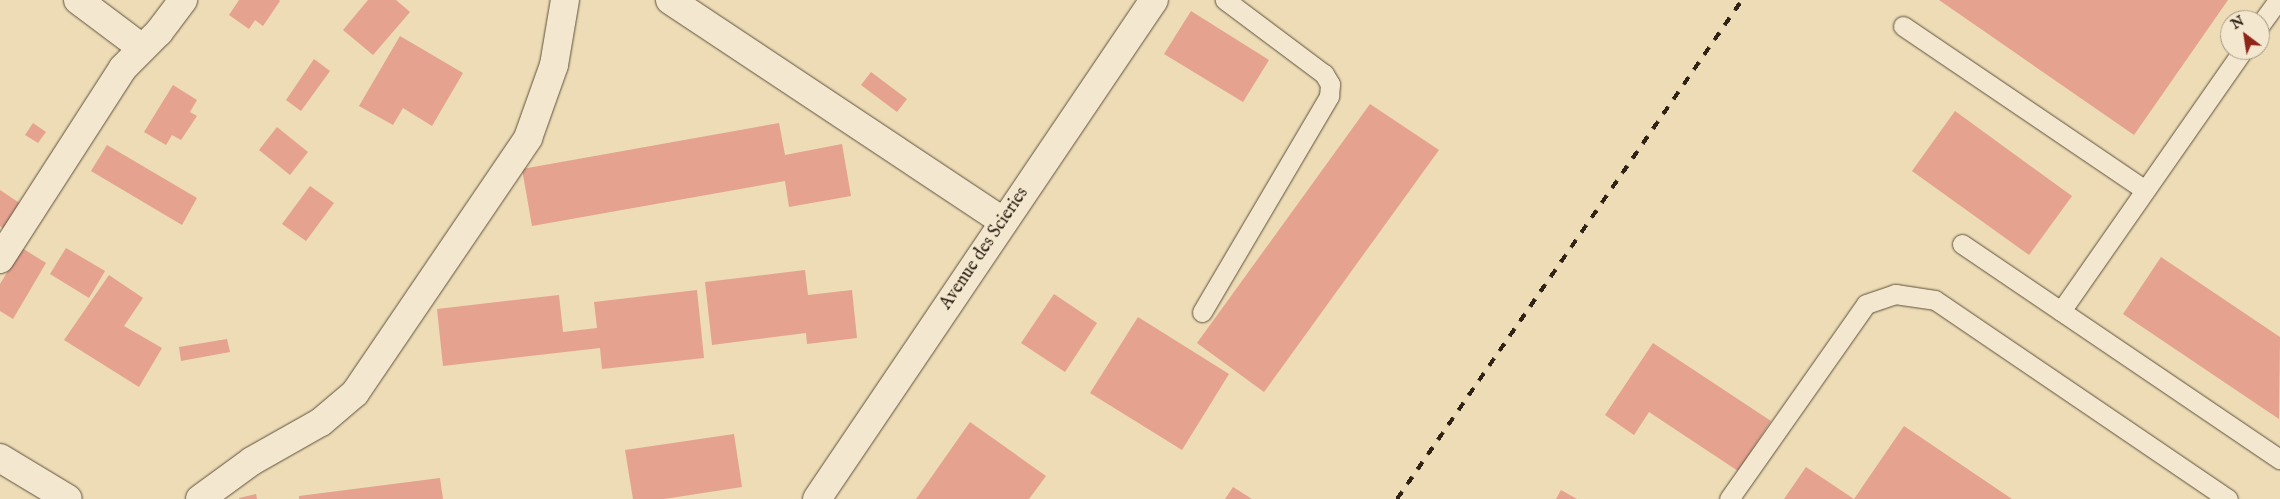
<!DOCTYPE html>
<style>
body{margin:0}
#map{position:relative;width:2280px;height:499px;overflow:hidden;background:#eddcb5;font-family:"IM FELL English",serif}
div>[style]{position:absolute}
.building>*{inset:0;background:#e4a28f}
.roads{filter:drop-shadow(0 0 1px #5f503d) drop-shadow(0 0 1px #5f503d)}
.lane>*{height:19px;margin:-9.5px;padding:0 9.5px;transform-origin:9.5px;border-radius:9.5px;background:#f3e8cf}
.street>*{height:28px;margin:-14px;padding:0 14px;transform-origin:14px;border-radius:14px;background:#f3e8cf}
.secondary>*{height:28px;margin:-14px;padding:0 14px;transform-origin:14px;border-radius:14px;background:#f3e8cf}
.rail>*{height:4px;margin-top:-2px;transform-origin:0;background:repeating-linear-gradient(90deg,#302215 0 9px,transparent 0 18px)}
span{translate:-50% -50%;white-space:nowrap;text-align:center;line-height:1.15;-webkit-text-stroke:4px #f3e8cf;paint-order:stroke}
.street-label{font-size:18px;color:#302215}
.north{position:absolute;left:2220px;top:10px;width:50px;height:50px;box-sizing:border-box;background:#f3e8cf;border:1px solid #a59985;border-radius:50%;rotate:329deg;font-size:14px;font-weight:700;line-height:20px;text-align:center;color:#302215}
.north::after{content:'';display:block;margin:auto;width:18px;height:22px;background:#8f2418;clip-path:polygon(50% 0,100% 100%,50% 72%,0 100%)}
</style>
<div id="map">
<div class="building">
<div style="clip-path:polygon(239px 0,279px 0,280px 1px,263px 26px,255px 20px,249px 29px,229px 15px)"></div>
<div style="clip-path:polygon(368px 0,396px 0,410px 12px,373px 55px,343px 30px)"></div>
<div style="clip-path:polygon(1939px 0,2228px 0,2134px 135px)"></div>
<div style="clip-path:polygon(1191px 11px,1269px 60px,1243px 102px,1164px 54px)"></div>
<div style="clip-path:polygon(400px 36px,463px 73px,432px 126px,403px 108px,393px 125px,359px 106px)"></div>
<div style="clip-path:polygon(314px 59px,330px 71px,301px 111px,286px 100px)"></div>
<div style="clip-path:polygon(871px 72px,907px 99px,897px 112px,861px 85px)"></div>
<div style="clip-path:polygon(173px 85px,197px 100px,190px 112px,197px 116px,181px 140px,172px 135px,166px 145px,144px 132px)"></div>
<div style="clip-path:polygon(1370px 104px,1439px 150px,1264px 392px,1197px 343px)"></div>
<div style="clip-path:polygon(1955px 111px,2072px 196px,2029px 255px,1912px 171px)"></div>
<div style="clip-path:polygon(33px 123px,46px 132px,38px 143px,25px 135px)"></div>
<div style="clip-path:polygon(779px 123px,785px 155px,842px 144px,851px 196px,789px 207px,785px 181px,532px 226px,522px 169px)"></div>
<div style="clip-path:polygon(277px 127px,308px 152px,290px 175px,259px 150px)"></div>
<div style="clip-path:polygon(107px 145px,197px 198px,182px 225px,91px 171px)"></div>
<div style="clip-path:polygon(310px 186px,334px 203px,306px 241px,282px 224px)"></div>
<div style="clip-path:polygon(0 190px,21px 204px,4px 229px,0 226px)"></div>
<div style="clip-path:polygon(22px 248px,46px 263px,13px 319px,0 311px,0 284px)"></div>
<div style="clip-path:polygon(66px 248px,105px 271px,89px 298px,50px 274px)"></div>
<div style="clip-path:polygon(2161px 257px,2280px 337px,2279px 419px,2123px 314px)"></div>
<div style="clip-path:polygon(805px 270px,808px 295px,852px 290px,857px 338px,807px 344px,806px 333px,712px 345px,705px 282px)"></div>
<div style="clip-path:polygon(109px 275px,143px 298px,124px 326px,162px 348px,139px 387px,64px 340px)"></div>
<div style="clip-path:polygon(697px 290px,704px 358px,602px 369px,600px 348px,443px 366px,437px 309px,559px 295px,563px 332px,597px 328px,594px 302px)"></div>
<div style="clip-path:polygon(1054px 294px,1097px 323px,1065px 372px,1021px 343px)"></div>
<div style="clip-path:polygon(1138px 317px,1229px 374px,1182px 450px,1090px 393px)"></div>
<div style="clip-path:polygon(227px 339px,230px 352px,181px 361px,179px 347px)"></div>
<div style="clip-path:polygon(1653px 343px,1771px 421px,1738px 471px,1649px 412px,1634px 435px,1605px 415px)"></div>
<div style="clip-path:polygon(970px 422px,1046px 476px,1029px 499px,916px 499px)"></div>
<div style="clip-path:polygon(1904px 426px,2012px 499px,1854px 499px)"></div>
<div style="clip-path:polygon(734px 434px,742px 487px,664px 499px,633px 499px,625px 450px)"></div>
<div style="clip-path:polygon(1806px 467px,1854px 499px,1784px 499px)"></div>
<div style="clip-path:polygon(440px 478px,443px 499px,299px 499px,299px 496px)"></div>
<div style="clip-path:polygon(1233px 487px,1252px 499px,1225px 499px)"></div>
<div style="clip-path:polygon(1561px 490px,1577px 499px,1556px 499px)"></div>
<div style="clip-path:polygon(256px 494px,257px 499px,239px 499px,239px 498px)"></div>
</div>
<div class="roads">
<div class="lane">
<div style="left:2260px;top:25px;width:31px;rotate:-54deg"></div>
<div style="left:1903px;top:26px;width:292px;rotate:34.1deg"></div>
<div style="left:1962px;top:244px;width:384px;rotate:34.1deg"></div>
<div style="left:2061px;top:311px;width:318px;rotate:-55.1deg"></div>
<div style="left:1202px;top:312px;width:251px;rotate:-59.5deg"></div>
<div style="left:1329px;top:96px;width:12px;rotate:-85deg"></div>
<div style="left:1330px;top:84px;width:12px;rotate:-121deg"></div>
<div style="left:1324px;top:74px;width:124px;rotate:-143.2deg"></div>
<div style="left:1729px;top:499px;width:238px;rotate:-54.9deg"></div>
<div style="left:1866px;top:304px;width:31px;rotate:-19deg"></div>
<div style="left:1895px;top:294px;width:40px;rotate:8.5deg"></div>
<div style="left:1935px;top:300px;width:354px;rotate:34.2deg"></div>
</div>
<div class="street">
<div style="left:78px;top:0;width:80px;rotate:36.9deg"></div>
<div style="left:670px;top:0;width:400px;rotate:33.6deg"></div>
<div style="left:0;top:259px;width:227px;rotate:-57.2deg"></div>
<div style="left:123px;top:68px;width:51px;rotate:-45deg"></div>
<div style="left:159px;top:32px;width:40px;rotate:-53deg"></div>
<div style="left:0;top:458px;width:79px;rotate:31.1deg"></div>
<div style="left:200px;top:499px;width:64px;rotate:-36.2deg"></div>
<div style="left:252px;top:461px;width:79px;rotate:-29.5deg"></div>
<div style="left:321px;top:422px;width:45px;rotate:-40.5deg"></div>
<div style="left:355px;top:393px;width:308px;rotate:-55.8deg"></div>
<div style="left:528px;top:138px;width:77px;rotate:-70.4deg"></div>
<div style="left:554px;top:65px;width:66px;rotate:-80.4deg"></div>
</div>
<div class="secondary">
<div style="left:817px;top:499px;width:602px;rotate:-55.97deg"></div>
</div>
</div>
<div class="rail">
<div style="left:1397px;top:499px;width:607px;rotate:-55.34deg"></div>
</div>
<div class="street-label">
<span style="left:985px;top:249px;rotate:-56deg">Avenue des Scieries</span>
</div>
<div class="north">N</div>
</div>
